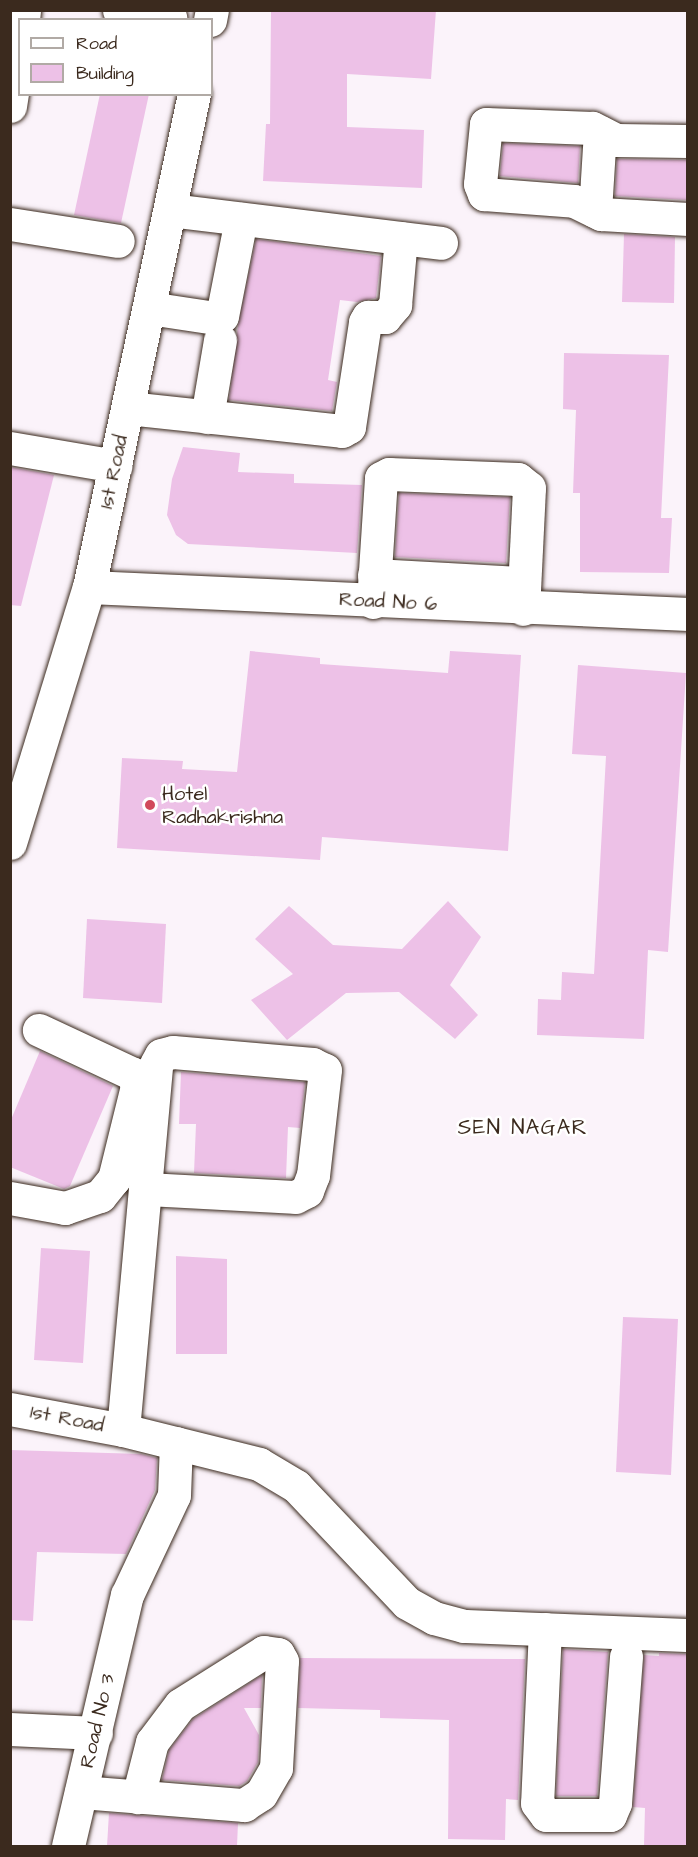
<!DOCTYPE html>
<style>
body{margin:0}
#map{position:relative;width:698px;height:1857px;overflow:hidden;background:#fbf3fa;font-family:"Architects Daughter",sans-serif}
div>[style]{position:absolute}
.building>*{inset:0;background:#edc1e7}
.roads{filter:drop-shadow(0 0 2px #3b2a1e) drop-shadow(0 0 2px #3b2a1e)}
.minor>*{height:33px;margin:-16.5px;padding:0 16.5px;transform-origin:16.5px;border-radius:16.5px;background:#fff}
.dots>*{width:16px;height:16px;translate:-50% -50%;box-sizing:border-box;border:3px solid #fff;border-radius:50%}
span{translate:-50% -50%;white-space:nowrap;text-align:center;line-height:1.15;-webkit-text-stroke:5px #fff;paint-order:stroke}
.street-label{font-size:20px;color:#3b2a1e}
.poi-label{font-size:20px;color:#3b2a1e}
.left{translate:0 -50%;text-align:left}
.neighbourhood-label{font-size:21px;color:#3b2a1e;letter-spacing:1.5px}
.frame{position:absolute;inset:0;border:12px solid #3b2a1e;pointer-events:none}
.legend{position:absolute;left:18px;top:18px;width:195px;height:78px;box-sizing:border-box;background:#fff;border:2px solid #b1aaa5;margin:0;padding:8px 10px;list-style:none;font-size:18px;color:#3b2a1e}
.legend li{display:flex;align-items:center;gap:12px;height:30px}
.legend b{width:30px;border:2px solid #b1aaa5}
</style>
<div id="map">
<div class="building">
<div style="clip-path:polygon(271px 10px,436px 10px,431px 79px,347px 74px,347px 127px,424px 130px,422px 188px,263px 181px,266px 124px,270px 124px)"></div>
<div style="clip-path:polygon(100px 94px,149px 94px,121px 223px,74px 215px)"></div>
<div style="clip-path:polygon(503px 143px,580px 146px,578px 183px,500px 176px)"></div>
<div style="clip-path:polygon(617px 159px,687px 160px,687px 200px,615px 196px)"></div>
<div style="clip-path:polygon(624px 234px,675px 237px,674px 303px,622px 302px)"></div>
<div style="clip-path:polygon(256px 239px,381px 256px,376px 298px,357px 302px,340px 300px,328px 380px,337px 382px,332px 411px,229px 400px,238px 325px)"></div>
<div style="clip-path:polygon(564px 353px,669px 355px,661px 518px,672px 518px,669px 573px,580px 572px,580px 493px,573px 493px,576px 410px,563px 409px)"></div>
<div style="clip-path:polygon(183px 447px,240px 453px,238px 472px,294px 474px,294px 483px,362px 485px,357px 553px,188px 544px,176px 535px,167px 515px,172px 479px)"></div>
<div style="clip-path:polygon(10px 467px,54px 475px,21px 606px,10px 605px)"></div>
<div style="clip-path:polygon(399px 493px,510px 497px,506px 563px,395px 557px)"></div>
<div style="clip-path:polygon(250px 651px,320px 658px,320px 664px,448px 673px,450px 651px,521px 655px,508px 851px,322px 837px,320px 860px,117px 848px,122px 758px,183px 761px,182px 769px,237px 772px)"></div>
<div style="clip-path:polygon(578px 665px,686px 673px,668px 952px,648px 950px,644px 1039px,537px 1035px,538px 999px,561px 1000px,562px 972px,594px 974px,606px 756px,572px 754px)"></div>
<div style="clip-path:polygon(448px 901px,481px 937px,450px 985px,478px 1015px,455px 1039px,399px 992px,346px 993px,287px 1040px,251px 1000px,293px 974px,255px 939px,289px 906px,333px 945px,402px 949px)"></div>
<div style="clip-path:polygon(87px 919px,166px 924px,162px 1003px,83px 998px)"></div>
<div style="clip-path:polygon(40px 1051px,113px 1086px,70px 1186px,64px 1189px,10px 1167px,10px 1122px)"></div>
<div style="clip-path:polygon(181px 1072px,305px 1082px,300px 1128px,288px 1127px,286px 1178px,194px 1173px,196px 1124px,179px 1124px)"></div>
<div style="clip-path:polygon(41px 1248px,90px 1251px,83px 1363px,34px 1360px)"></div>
<div style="clip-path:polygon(176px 1256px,227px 1259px,227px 1354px,176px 1354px)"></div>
<div style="clip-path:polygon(623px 1317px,678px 1319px,671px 1475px,616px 1472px)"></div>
<div style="clip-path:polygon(10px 1450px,141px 1454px,157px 1458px,155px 1490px,126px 1554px,37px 1552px,33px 1621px,10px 1620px)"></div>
<div style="clip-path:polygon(563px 1649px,608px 1652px,597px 1796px,556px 1796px)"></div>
<div style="clip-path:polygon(659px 1653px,687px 1654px,687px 1846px,644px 1846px,645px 1808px,633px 1807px,644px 1655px,659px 1656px)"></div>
<div style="clip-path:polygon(300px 1658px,525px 1659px,518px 1800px,506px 1799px,505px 1840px,448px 1839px,449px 1720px,380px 1718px,380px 1710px,298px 1708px)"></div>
<div style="clip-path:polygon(262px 1675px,261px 1708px,244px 1708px,259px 1735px,258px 1762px,247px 1781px,239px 1786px,162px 1780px,169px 1750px,193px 1719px)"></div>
<div style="clip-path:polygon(109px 1813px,238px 1823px,237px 1846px,107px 1846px)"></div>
</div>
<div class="roads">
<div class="minor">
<div style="left:119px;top:10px;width:52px;rotate:8.9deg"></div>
<div style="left:23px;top:20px;width:10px;rotate:-84deg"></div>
<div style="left:210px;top:20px;width:10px;rotate:-79deg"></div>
<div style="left:10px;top:106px;width:65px;rotate:-81.1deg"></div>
<div style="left:688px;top:141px;width:72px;rotate:-179.2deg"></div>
<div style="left:616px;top:140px;width:27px;rotate:-153deg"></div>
<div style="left:592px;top:128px;width:106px;rotate:-177.8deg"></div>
<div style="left:486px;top:124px;width:60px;rotate:95.7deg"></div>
<div style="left:480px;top:184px;width:11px;rotate:68deg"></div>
<div style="left:484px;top:194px;width:90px;rotate:4.4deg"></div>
<div style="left:574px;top:201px;width:30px;rotate:26deg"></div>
<div style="left:601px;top:214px;width:87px;rotate:3.3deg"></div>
<div style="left:170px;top:210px;width:273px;rotate:6.9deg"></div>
<div style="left:595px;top:211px;width:79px;rotate:-86.4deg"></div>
<div style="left:10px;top:224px;width:109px;rotate:8.9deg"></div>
<div style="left:149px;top:308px;width:67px;rotate:8.6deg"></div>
<div style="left:215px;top:318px;width:7px;rotate:-16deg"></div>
<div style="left:222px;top:316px;width:99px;rotate:-78.9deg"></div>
<div style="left:128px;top:408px;width:215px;rotate:6.1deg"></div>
<div style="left:342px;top:431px;width:8px;rotate:-30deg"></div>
<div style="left:349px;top:427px;width:106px;rotate:-81.3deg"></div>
<div style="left:365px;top:322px;width:6px;rotate:-59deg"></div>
<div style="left:368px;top:317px;width:17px"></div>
<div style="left:385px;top:317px;width:16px;rotate:-50deg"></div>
<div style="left:395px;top:305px;width:67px;rotate:-84.9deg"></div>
<div style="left:207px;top:417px;width:78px;rotate:-80.4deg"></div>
<div style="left:10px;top:448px;width:107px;rotate:9.7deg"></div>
<div style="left:374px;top:575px;width:150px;rotate:3.1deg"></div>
<div style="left:89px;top:587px;width:600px;rotate:2.58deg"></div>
<div style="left:373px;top:602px;width:124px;rotate:-86.3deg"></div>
<div style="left:381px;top:478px;width:9px;rotate:-27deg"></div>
<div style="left:389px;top:474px;width:129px;rotate:2.2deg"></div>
<div style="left:518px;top:479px;width:14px;rotate:39deg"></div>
<div style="left:529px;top:488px;width:121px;rotate:92.8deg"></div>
<div style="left:10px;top:843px;width:268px;rotate:-72.9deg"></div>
<div style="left:89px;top:587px;width:504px;rotate:-77.98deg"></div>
<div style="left:10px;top:1198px;width:56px;rotate:10.3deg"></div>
<div style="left:65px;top:1208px;width:37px;rotate:-19deg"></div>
<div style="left:100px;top:1196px;width:22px;rotate:-51deg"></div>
<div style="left:114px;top:1179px;width:96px;rotate:-76.1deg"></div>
<div style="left:137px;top:1086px;width:13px;rotate:-108deg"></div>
<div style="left:133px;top:1074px;width:104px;rotate:-154.9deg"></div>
<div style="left:10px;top:1409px;width:115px;rotate:10.5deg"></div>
<div style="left:123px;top:1430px;width:140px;rotate:14deg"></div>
<div style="left:259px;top:1464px;width:43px;rotate:30.7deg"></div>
<div style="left:296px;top:1486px;width:161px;rotate:46.5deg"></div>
<div style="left:407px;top:1603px;width:31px;rotate:29deg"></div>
<div style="left:434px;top:1618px;width:31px;rotate:15deg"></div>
<div style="left:464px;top:1626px;width:224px;rotate:2.3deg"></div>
<div style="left:123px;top:1430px;width:367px;rotate:-84.8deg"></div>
<div style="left:156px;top:1064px;width:10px;rotate:-61deg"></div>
<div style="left:161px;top:1055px;width:12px;rotate:-14deg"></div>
<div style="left:173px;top:1052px;width:140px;rotate:4.9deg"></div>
<div style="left:312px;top:1064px;width:14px;rotate:25deg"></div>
<div style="left:325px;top:1070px;width:106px;rotate:96.5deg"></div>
<div style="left:313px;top:1175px;width:17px;rotate:111deg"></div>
<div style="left:307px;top:1191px;width:13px;rotate:153deg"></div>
<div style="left:295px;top:1197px;width:150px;rotate:-176.9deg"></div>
<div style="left:545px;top:1629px;width:174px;rotate:92.6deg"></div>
<div style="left:537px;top:1803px;width:15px;rotate:53deg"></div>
<div style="left:546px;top:1815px;width:64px"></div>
<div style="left:610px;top:1815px;width:13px;rotate:-67deg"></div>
<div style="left:615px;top:1803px;width:147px;rotate:-85.7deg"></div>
<div style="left:10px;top:1729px;width:86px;rotate:2.7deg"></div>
<div style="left:81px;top:1792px;width:164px;rotate:4.6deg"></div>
<div style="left:244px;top:1805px;width:20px;rotate:-33deg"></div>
<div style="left:261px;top:1794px;width:30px;rotate:-60deg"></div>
<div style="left:276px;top:1768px;width:107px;rotate:-86.8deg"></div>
<div style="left:282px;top:1661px;width:8px;rotate:-120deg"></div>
<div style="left:278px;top:1654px;width:14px;rotate:-172deg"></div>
<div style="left:264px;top:1652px;width:99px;rotate:147.8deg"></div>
<div style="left:180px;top:1705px;width:46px;rotate:127.1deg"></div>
<div style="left:152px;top:1742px;width:57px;rotate:104.3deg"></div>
<div style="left:68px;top:1846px;width:258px;rotate:-76.8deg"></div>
<div style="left:127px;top:1595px;width:110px;rotate:-64.8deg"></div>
<div style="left:174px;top:1495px;width:52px;rotate:-87.8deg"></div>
</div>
</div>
<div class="dots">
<div style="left:150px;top:805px;background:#d1495b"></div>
</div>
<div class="street-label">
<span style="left:114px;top:472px;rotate:-78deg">1st Road</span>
<span style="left:388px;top:602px;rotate:3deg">Road No 6</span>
<span style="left:67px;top:1419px;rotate:11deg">1st Road</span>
<span style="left:98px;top:1721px;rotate:-77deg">Road No 3</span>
</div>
<div class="poi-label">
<span class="left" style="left:162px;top:806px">Hotel<br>Radhakrishna</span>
</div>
<div class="neighbourhood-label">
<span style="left:523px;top:1128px">SEN NAGAR</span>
</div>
<div class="frame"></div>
<ul class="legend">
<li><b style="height:8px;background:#fff"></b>Road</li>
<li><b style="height:16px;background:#edc1e7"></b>Building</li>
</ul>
</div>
